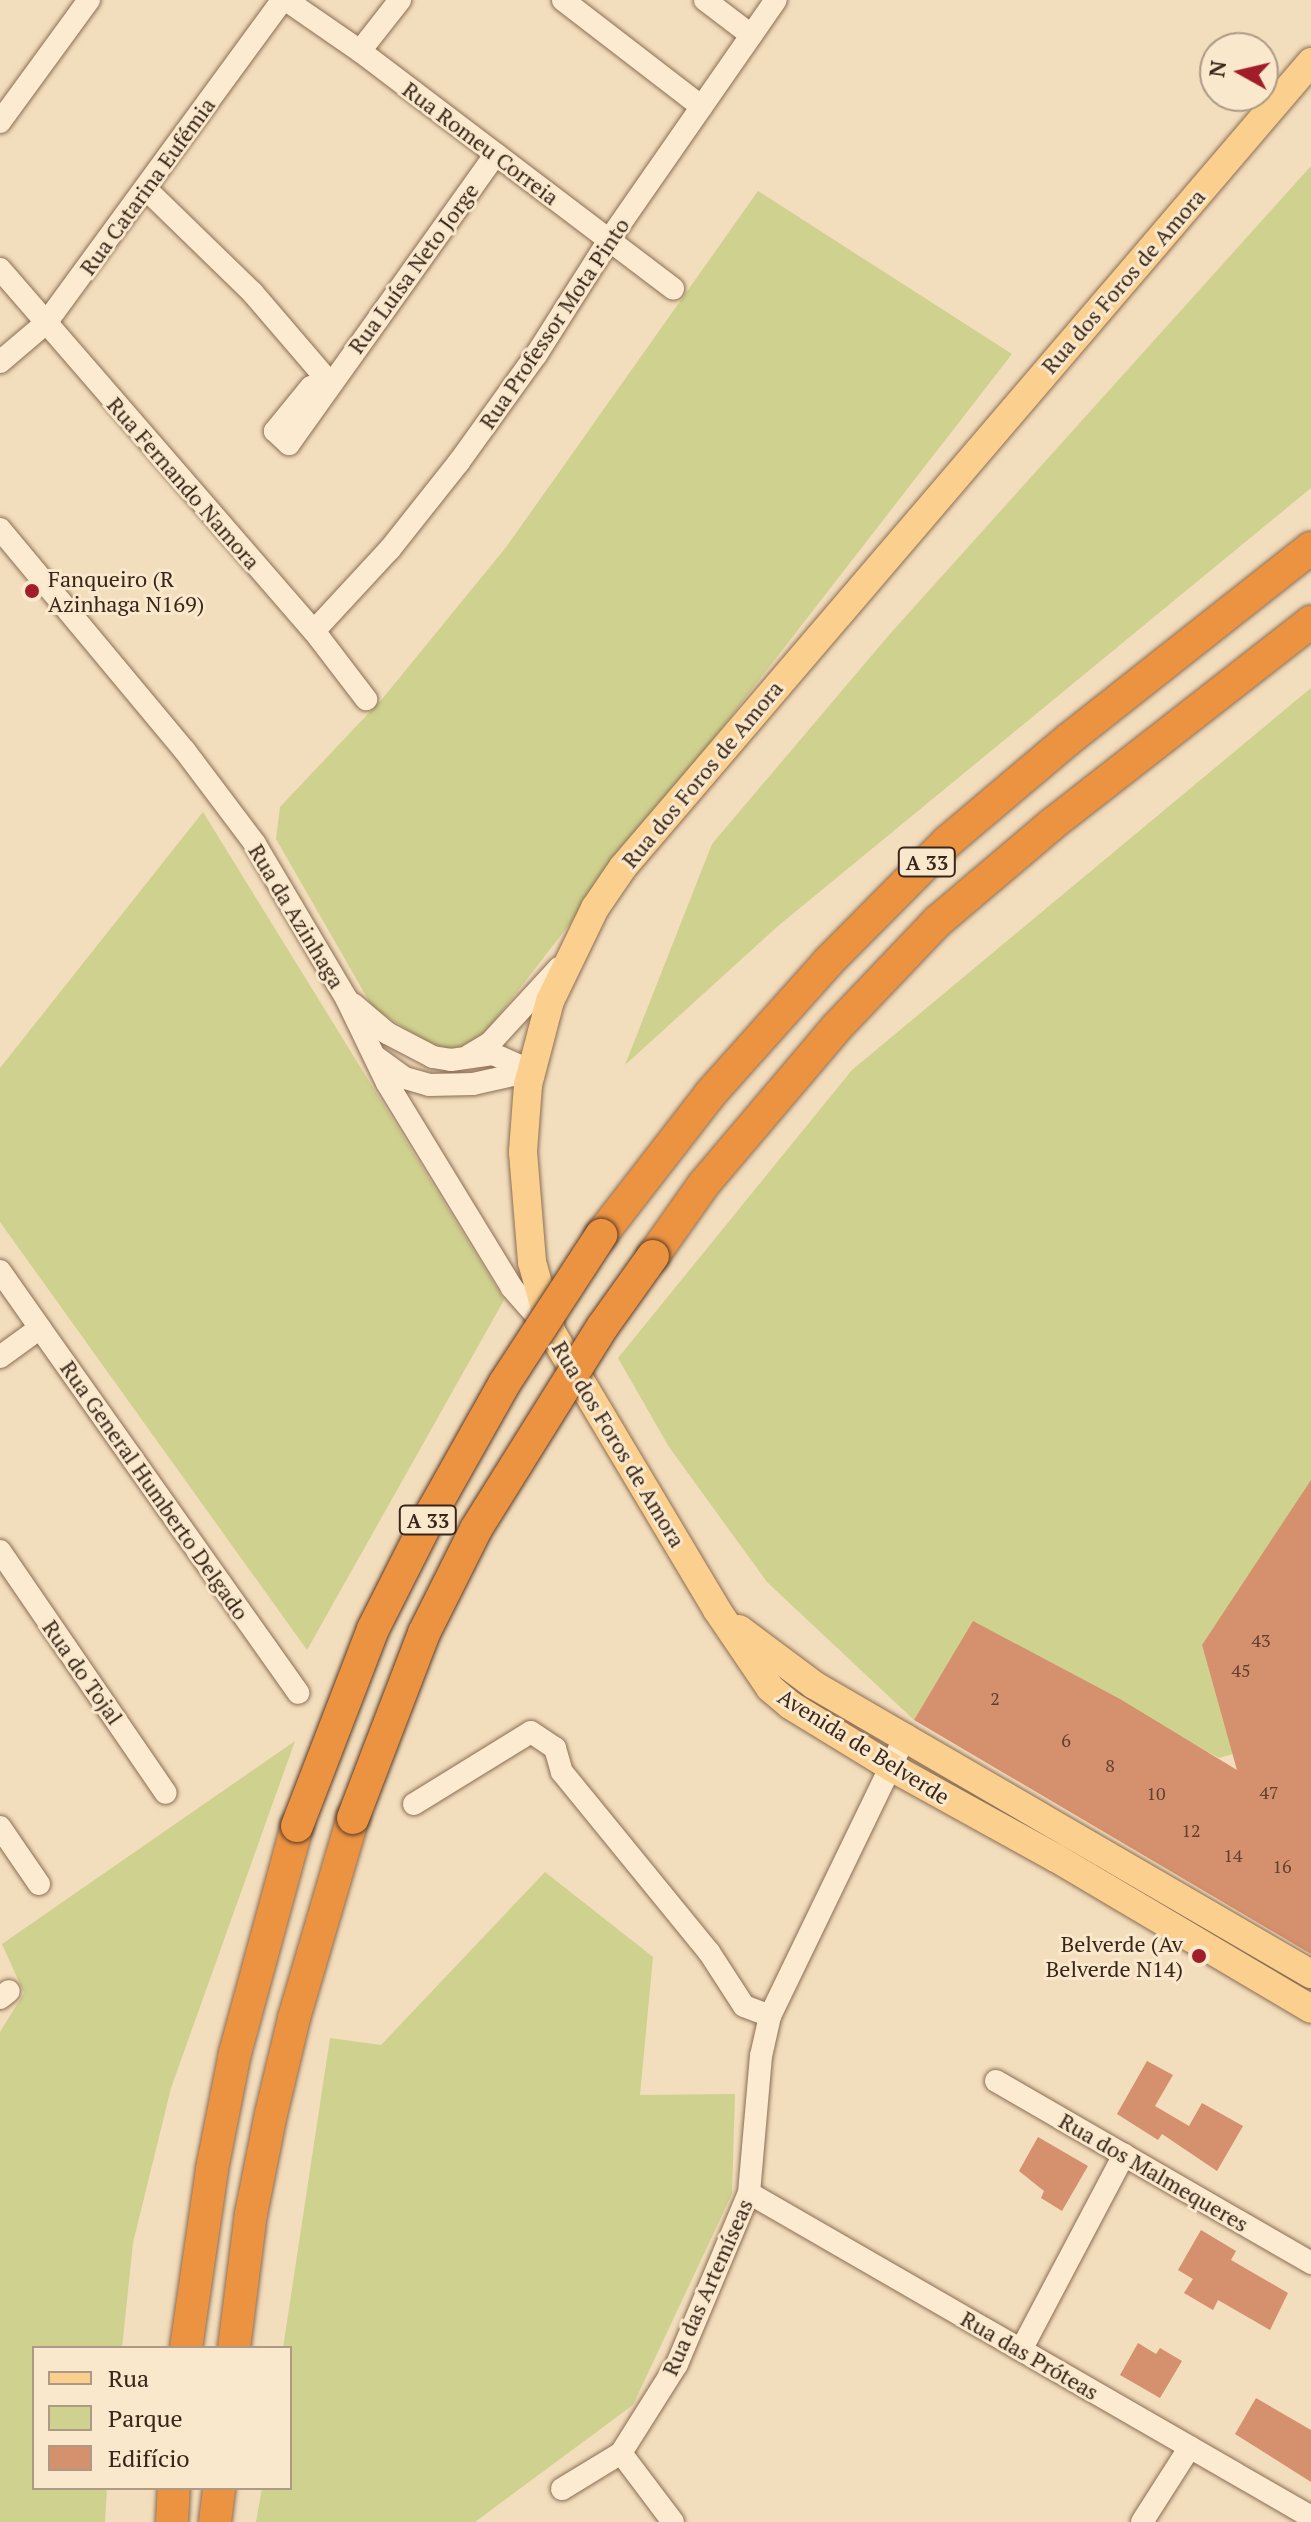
<!DOCTYPE html>
<meta charset="utf-8">
<style>
body{margin:0}
#map{position:relative;width:1311px;height:2522px;overflow:hidden;background:#f2ddbc;font-family:"PT Serif",serif}
div>[style]{position:absolute}
.green>*{inset:0;background:#cfd18f}
.building>*{inset:0;background:#d5906d}
.roads{filter:drop-shadow(0 0 2px #8b6d54) drop-shadow(0 0 2px #8b6d54)}
.minor>*{height:22px;margin:-11px;padding:0 11px;transform-origin:11px;border-radius:11px;background:#fcebd0}
.major>*{height:28px;margin:-14px;padding:0 14px;transform-origin:14px;border-radius:14px;background:#fbd08f}
.highway>*{height:32px;margin:-16px;padding:0 16px;transform-origin:16px;border-radius:16px;background:#ec9342}
.bridges{filter:drop-shadow(0 0 2px #583b29) drop-shadow(0 0 2px #583b29)}
.highway-bridge>*{height:32px;margin:-16px;padding:0 16px;transform-origin:16px;border-radius:16px;background:#ec9342}
.dots>*{width:22px;height:22px;translate:-50% -50%;box-sizing:border-box;border:4px solid #f9e8cc;border-radius:50%}
span{translate:-50% -50%;white-space:nowrap;text-align:center;line-height:1.15;-webkit-text-stroke:6px #f9e8cc;paint-order:stroke}
.number-label{font-size:18px;color:#60402f}
.number-label span{-webkit-text-stroke-width:0}
.shield-label span{padding:2px 6px;background:#f9e8cc;border:2px solid;border-radius:6px;-webkit-text-stroke-width:0}
.shield-label{font-size:20px;color:#39261a;font-weight:700}
.street-label{font-size:22px;color:#39261a}
.poi-label{font-size:22px;color:#39261a}
.left{translate:0 -50%;text-align:left}
.right{translate:-100% -50%;text-align:right}
.legend{position:absolute;left:32px;top:2346px;width:260px;height:144px;box-sizing:border-box;background:#f9e8cc;border:2px solid #ac9a85;margin:0;padding:10px 14px;list-style:none;font-size:24px;color:#39261a}
.legend li{display:flex;align-items:center;gap:16px;height:40px}
.legend b{width:40px;border:2px solid #ac9a85}
.north{position:absolute;left:1199px;top:32px;width:80px;height:80px;box-sizing:border-box;background:#f9e8cc;border:2px solid #ac9a85;border-radius:50%;rotate:278deg;font-size:22px;font-weight:700;line-height:32px;text-align:center;color:#39261a}
.north::after{content:'';display:block;margin:auto;width:28px;height:36px;background:#a11d29;clip-path:polygon(50% 0,100% 100%,50% 72%,0 100%)}
</style>
<div id="map">
<div class="green">
<div style="clip-path:polygon(1311px 166px,1311px 488px,778px 926px,625px 1065px,712px 844px,889px 635px)"></div>
<div style="clip-path:polygon(758px 191px,1012px 354px,489px 1028px,471px 1044px,441px 1051px,373px 1008px,276px 839px,280px 807px,383px 698px,507px 546px)"></div>
<div style="clip-path:polygon(1311px 688px,1311px 1484px,1202px 1645px,1233px 1754px,1219px 1758px,973px 1622px,914px 1720px,767px 1582px,669px 1447px,618px 1358px,852px 1070px)"></div>
<div style="clip-path:polygon(203px 812px,504px 1300px,307px 1650px,0 1222px,0 1068px)"></div>
<div style="clip-path:polygon(295px 1741px,171px 2088px,133px 2243px,122px 2348px,34px 2348px,34px 2488px,107px 2488px,105px 2522px,0 2522px,0 2032px,24px 1993px,2px 1944px)"></div>
<div style="clip-path:polygon(545px 1872px,653px 1957px,640px 2095px,735px 2094px,732px 2194px,633px 2405px,475px 2522px,256px 2522px,262px 2488px,290px 2488px,290px 2348px,283px 2348px,330px 2038px,381px 2045px)"></div>
</div>
<div class="building">
<div style="clip-path:polygon(1311px 1480px,1311px 1954px,914px 1720px,973px 1621px,1120px 1699px,1237px 1770px,1202px 1645px)"></div>
<div style="clip-path:polygon(1147px 2061px,1173px 2075px,1155px 2106px,1189px 2126px,1202px 2103px,1243px 2126px,1217px 2171px,1162px 2134px,1158px 2140px,1117px 2114px)"></div>
<div style="clip-path:polygon(1038px 2137px,1088px 2166px,1062px 2211px,1041px 2198px,1044px 2191px,1019px 2171px)"></div>
<div style="clip-path:polygon(1201px 2230px,1236px 2251px,1231px 2260px,1288px 2293px,1270px 2330px,1218px 2300px,1213px 2310px,1184px 2293px,1193px 2279px,1178px 2270px)"></div>
<div style="clip-path:polygon(1138px 2343px,1156px 2354px,1160px 2348px,1182px 2361px,1160px 2398px,1120px 2375px)"></div>
<div style="clip-path:polygon(1256px 2398px,1311px 2430px,1311px 2482px,1235px 2434px)"></div>
</div>
<div class="roads">
<div class="minor">
<div style="left:286px;top:0;width:90px;rotate:34.6deg"></div>
<div style="left:360px;top:51px;width:393px;rotate:37.2deg"></div>
<div style="left:563px;top:0;width:175px;rotate:37.6deg"></div>
<div style="left:705px;top:0;width:58px;rotate:37.3deg"></div>
<div style="left:360px;top:51px;width:65px;rotate:-51.9deg"></div>
<div style="left:0;top:122px;width:151px;rotate:-53.9deg"></div>
<div style="left:146px;top:189px;width:148px;rotate:44.2deg"></div>
<div style="left:252px;top:292px;width:120px;rotate:49.4deg"></div>
<div style="left:0;top:269px;width:479px;rotate:49.1deg"></div>
<div style="left:314px;top:631px;width:86px;rotate:52.6deg"></div>
<div style="left:0;top:362px;width:60px;rotate:-40.3deg"></div>
<div style="left:46px;top:323px;width:400px;rotate:-53.8deg"></div>
<div style="left:330px;top:383px;width:19px;rotate:168deg"></div>
<div style="left:311px;top:387px;width:57px;rotate:129.3deg"></div>
<div style="left:275px;top:431px;width:19px;rotate:43deg"></div>
<div style="left:289px;top:444px;width:356px;rotate:-54.5deg"></div>
<div style="left:0;top:529px;width:289px;rotate:50.2deg"></div>
<div style="left:185px;top:751px;width:116px;rotate:53deg"></div>
<div style="left:255px;top:844px;width:179px;rotate:59.4deg"></div>
<div style="left:346px;top:998px;width:94px;rotate:64.2deg"></div>
<div style="left:387px;top:1083px;width:240px;rotate:58.6deg"></div>
<div style="left:512px;top:1288px;width:56px;rotate:48.6deg"></div>
<div style="left:314px;top:631px;width:112px;rotate:-47.2deg"></div>
<div style="left:390px;top:549px;width:111px;rotate:-51.6deg"></div>
<div style="left:459px;top:462px;width:132px;rotate:-54.3deg"></div>
<div style="left:536px;top:355px;width:136px;rotate:-57.6deg"></div>
<div style="left:609px;top:240px;width:292px;rotate:-55.2deg"></div>
<div style="left:353px;top:1004px;width:45px;rotate:40.5deg"></div>
<div style="left:387px;top:1033px;width:52px;rotate:27.6deg"></div>
<div style="left:433px;top:1057px;width:18px;rotate:9deg"></div>
<div style="left:451px;top:1060px;width:42px;rotate:-8.1deg"></div>
<div style="left:493px;top:1054px;width:42px;rotate:24.1deg"></div>
<div style="left:470px;top:1055px;width:23px;rotate:-31deg"></div>
<div style="left:490px;top:1043px;width:102px;rotate:-47.4deg"></div>
<div style="left:377px;top:1058px;width:34px;rotate:36deg"></div>
<div style="left:405px;top:1078px;width:25px;rotate:16deg"></div>
<div style="left:429px;top:1085px;width:44px;rotate:-1.3deg"></div>
<div style="left:473px;top:1084px;width:59px;rotate:-12.6deg"></div>
<div style="left:0;top:1271px;width:70px;rotate:54.9deg"></div>
<div style="left:0;top:1357px;width:49px;rotate:-35.9deg"></div>
<div style="left:40px;top:1328px;width:447px;rotate:54.7deg"></div>
<div style="left:0;top:1551px;width:293px;rotate:55.6deg"></div>
<div style="left:414px;top:1804px;width:137px;rotate:-31.6deg"></div>
<div style="left:531px;top:1732px;width:29px;rotate:34deg"></div>
<div style="left:555px;top:1748px;width:25px;rotate:74deg"></div>
<div style="left:562px;top:1772px;width:232px;rotate:50.8deg"></div>
<div style="left:709px;top:1952px;width:64px;rotate:57.1deg"></div>
<div style="left:744px;top:2006px;width:28px;rotate:21deg"></div>
<div style="left:0;top:1827px;width:69px;rotate:55.6deg"></div>
<div style="left:0;top:1998px;width:11px;rotate:-38deg"></div>
<div style="left:996px;top:2081px;width:364px;rotate:30deg"></div>
<div style="left:749px;top:2193px;width:649px;rotate:29.96deg"></div>
<div style="left:1021px;top:2350px;width:221px;rotate:-62.2deg"></div>
<div style="left:621px;top:2453px;width:86px;rotate:53deg"></div>
<div style="left:562px;top:2489px;width:69px;rotate:-31.4deg"></div>
<div style="left:621px;top:2453px;width:105px;rotate:-57.8deg"></div>
<div style="left:677px;top:2364px;width:186px;rotate:-67.2deg"></div>
<div style="left:749px;top:2193px;width:138px;rotate:-85deg"></div>
<div style="left:761px;top:2056px;width:41px;rotate:-77.3deg"></div>
<div style="left:770px;top:2016px;width:312px;rotate:-64.2deg"></div>
<div style="left:1142px;top:2522px;width:89px;rotate:-57.4deg"></div>
</div>
<div class="major">
<div style="left:1311px;top:62px;width:1059px;rotate:130.52deg"></div>
<div style="left:623px;top:867px;width:50px;rotate:124.3deg"></div>
<div style="left:595px;top:908px;width:103px;rotate:115.8deg"></div>
<div style="left:550px;top:1001px;width:87px;rotate:104.7deg"></div>
<div style="left:528px;top:1085px;width:67px;rotate:94.3deg"></div>
<div style="left:523px;top:1152px;width:110px;rotate:85.3deg"></div>
<div style="left:532px;top:1262px;width:74px;rotate:74.3deg"></div>
<div style="left:552px;top:1333px;width:322px;rotate:59.2deg"></div>
<div style="left:717px;top:1610px;width:94px;rotate:55.8deg"></div>
<div style="left:770px;top:1688px;width:26px;rotate:40deg"></div>
<div style="left:790px;top:1705px;width:119px;rotate:31.5deg"></div>
<div style="left:891px;top:1767px;width:188px;rotate:28.9deg"></div>
<div style="left:1056px;top:1858px;width:296px;rotate:30.6deg"></div>
<div style="left:739px;top:1629px;width:94px;rotate:36.7deg"></div>
<div style="left:814px;top:1685px;width:575px;rotate:30.18deg"></div>
</div>
<div class="highway">
<div style="left:601px;top:1235px;width:180px;rotate:-52.2deg"></div>
<div style="left:711px;top:1093px;width:176px;rotate:-48.2deg"></div>
<div style="left:828px;top:962px;width:169px;rotate:-45.2deg"></div>
<div style="left:947px;top:842px;width:160px;rotate:-40.2deg"></div>
<div style="left:1069px;top:739px;width:308px;rotate:-38.3deg"></div>
<div style="left:653px;top:1256px;width:87px;rotate:-54.8deg"></div>
<div style="left:703px;top:1185px;width:206px;rotate:-49.7deg"></div>
<div style="left:836px;top:1028px;width:148px;rotate:-46.4deg"></div>
<div style="left:938px;top:921px;width:148px;rotate:-40.3deg"></div>
<div style="left:1051px;top:825px;width:330px;rotate:-38deg"></div>
<div style="left:186px;top:2348px;width:181px;rotate:-81.7deg"></div>
<div style="left:212px;top:2169px;width:118px;rotate:-78.8deg"></div>
<div style="left:235px;top:2053px;width:235px;rotate:-74.7deg"></div>
<div style="left:234px;top:2348px;width:135px;rotate:-82.8deg"></div>
<div style="left:251px;top:2214px;width:102px;rotate:-78.7deg"></div>
<div style="left:271px;top:2114px;width:99px;rotate:-76.5deg"></div>
<div style="left:294px;top:2018px;width:209px;rotate:-73.6deg"></div>
<div style="left:172px;top:2522px;width:34px;rotate:-87deg"></div>
<div style="left:215px;top:2522px;width:34px;rotate:-83deg"></div>
</div>
</div>
<div class="bridges">
<div class="highway-bridge">
<div style="left:353px;top:1818px;width:198px;rotate:-69deg"></div>
<div style="left:424px;top:1633px;width:116px;rotate:-63.4deg"></div>
<div style="left:476px;top:1529px;width:239px;rotate:-58deg"></div>
<div style="left:603px;top:1326px;width:86px;rotate:-54.5deg"></div>
<div style="left:297px;top:1826px;width:211px;rotate:-68.9deg"></div>
<div style="left:373px;top:1629px;width:131px;rotate:-63.2deg"></div>
<div style="left:432px;top:1512px;width:147px;rotate:-60.6deg"></div>
<div style="left:504px;top:1384px;width:178px;rotate:-56.9deg"></div>
</div>
</div>
<div class="dots">
<div style="left:32px;top:591px;background:#a11d29"></div>
<div style="left:1199px;top:1956px;background:#a11d29"></div>
</div>
<div class="number-label">
<span style="left:1261px;top:1640px">43</span>
<span style="left:1241px;top:1670px">45</span>
<span style="left:995px;top:1698px">2</span>
<span style="left:1066px;top:1740px">6</span>
<span style="left:1110px;top:1765px">8</span>
<span style="left:1269px;top:1792px">47</span>
<span style="left:1156px;top:1793px">10</span>
<span style="left:1191px;top:1830px">12</span>
<span style="left:1233px;top:1855px">14</span>
<span style="left:1282px;top:1866px">16</span>
</div>
<div class="shield-label">
<span style="left:927px;top:862px">A 33</span>
<span style="left:428px;top:1520px">A 33</span>
</div>
<div class="street-label">
<span style="left:481px;top:143px;rotate:37deg">Rua Romeu Correia</span>
<span style="left:147px;top:186px;rotate:-54deg">Rua Catarina Eufémia</span>
<span style="left:413px;top:268px;rotate:-54deg">Rua Luísa Neto Jorge</span>
<span style="left:1123px;top:281px;rotate:-49deg">Rua dos Foros de Amora</span>
<span style="left:554px;top:323px;rotate:-56deg">Rua Professor Mota Pinto</span>
<span style="left:184px;top:483px;rotate:49deg">Rua Fernando Namora</span>
<span style="left:702px;top:774px;rotate:-50deg">Rua dos Foros de Amora</span>
<span style="left:297px;top:916px;rotate:59deg">Rua da Azinhaga</span>
<span style="left:619px;top:1444px;rotate:59deg">Rua dos Foros de Amora</span>
<span style="left:155px;top:1490px;rotate:55deg">Rua General Humberto Delgado</span>
<span style="left:83px;top:1672px;rotate:55deg">Rua do Tojal</span>
<span style="left:864px;top:1746px;rotate:32deg">Avenida de Belverde</span>
<span style="left:1154px;top:2172px;rotate:30deg">Rua dos Malmequeres</span>
<span style="left:707px;top:2287px;rotate:-66deg">Rua das Artemíseas</span>
<span style="left:1030px;top:2355px;rotate:30deg">Rua das Próteas</span>
</div>
<div class="poi-label">
<span class="left" style="left:48px;top:591px">Fanqueiro (R<br>Azinhaga N169)</span>
<span class="right" style="left:1183px;top:1956px">Belverde (Av<br>Belverde N14)</span>
</div>
<ul class="legend">
<li><b style="height:10px;background:#fbd08f"></b>Rua</li>
<li><b style="height:22px;background:#cfd18f"></b>Parque</li>
<li><b style="height:22px;background:#d5906d"></b>Edifício</li>
</ul>
<div class="north">N</div>
</div>
